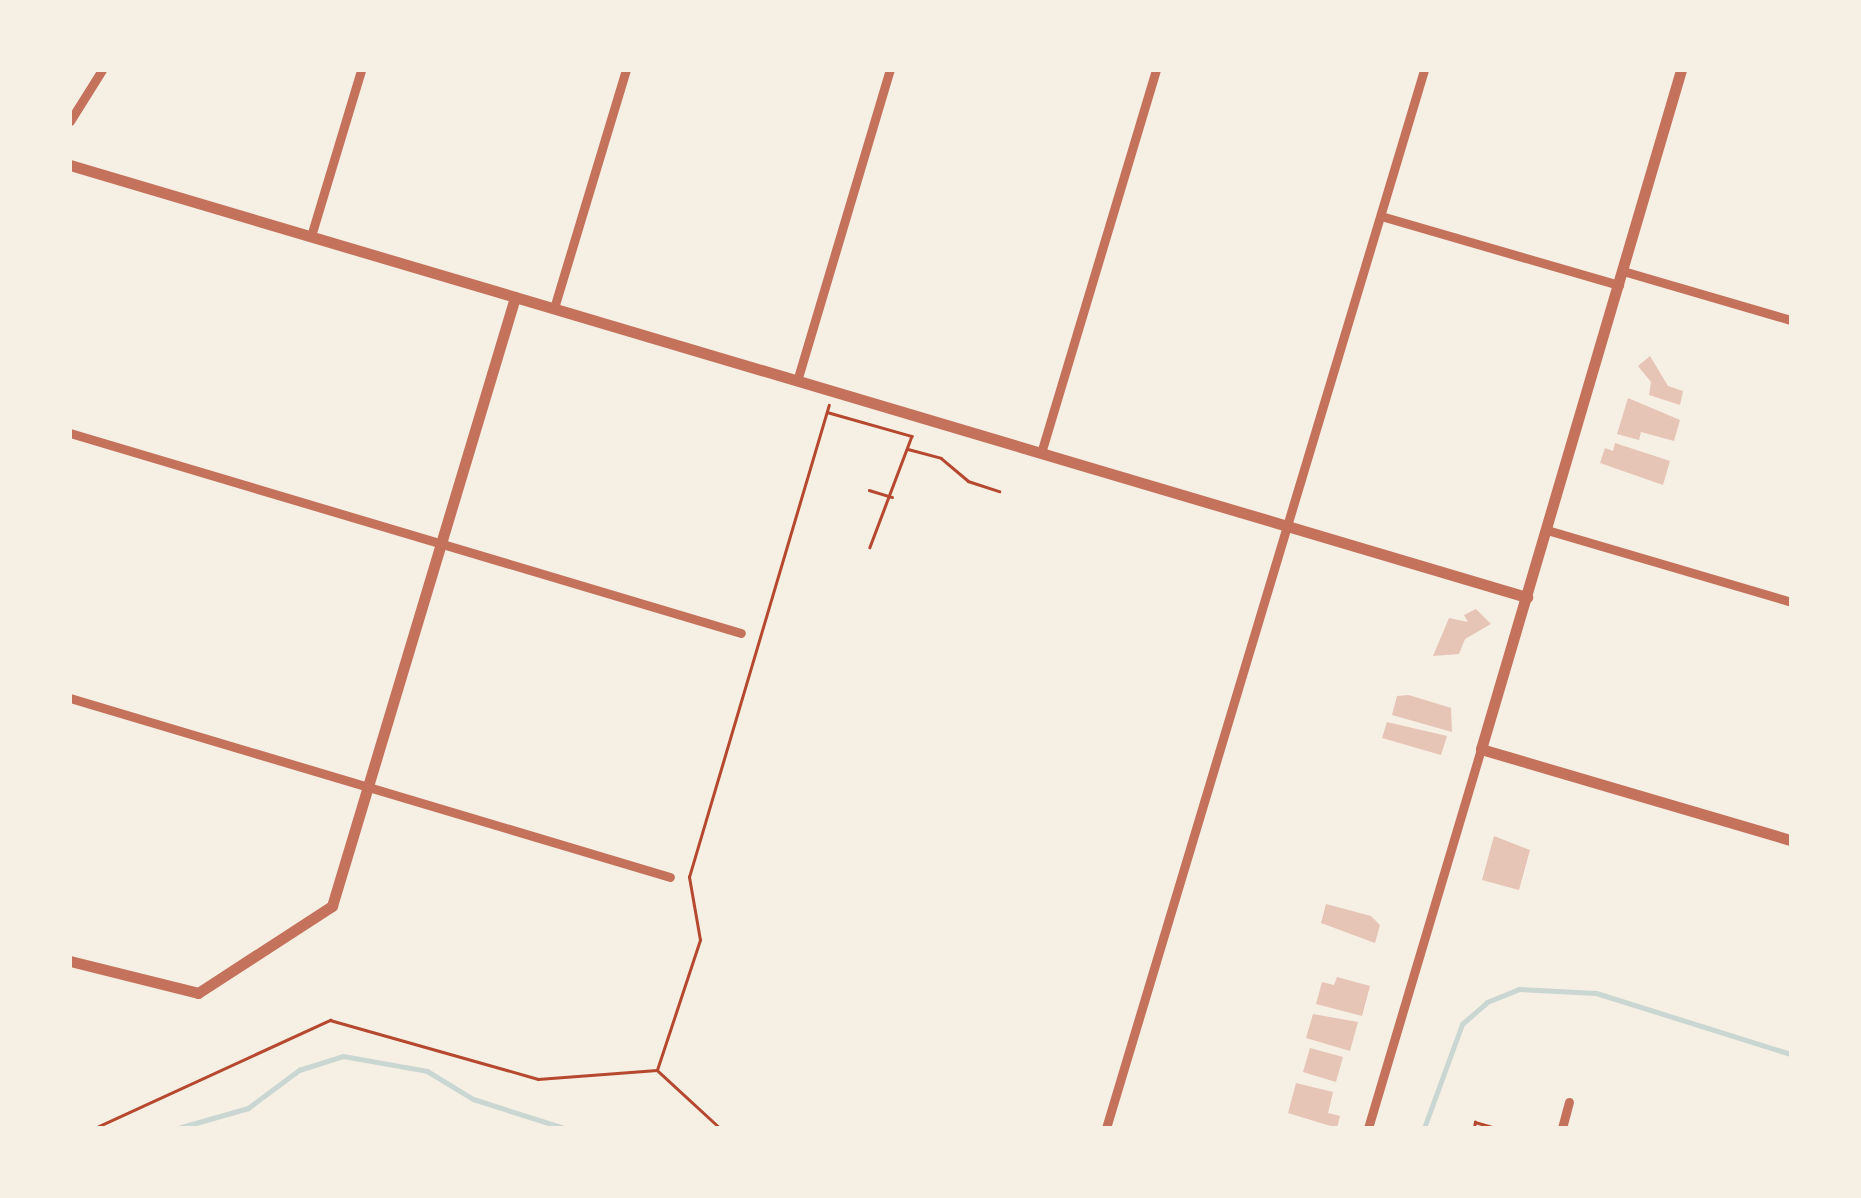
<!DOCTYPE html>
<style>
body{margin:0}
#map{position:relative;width:1861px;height:1198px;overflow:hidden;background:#f6efe4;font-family:"Source Serif 4",serif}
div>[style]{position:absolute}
.stream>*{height:5px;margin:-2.5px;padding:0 2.5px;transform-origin:2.5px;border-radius:2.5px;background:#c9d6d2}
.building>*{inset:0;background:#e6c5b7}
.path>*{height:2.5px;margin:-1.25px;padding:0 1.25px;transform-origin:1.25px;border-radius:1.25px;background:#b5482f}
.minor>*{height:9px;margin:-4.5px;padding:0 4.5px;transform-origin:4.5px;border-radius:4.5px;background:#c5725c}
.tertiary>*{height:11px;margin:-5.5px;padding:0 5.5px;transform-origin:5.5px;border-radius:5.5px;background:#c5725c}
span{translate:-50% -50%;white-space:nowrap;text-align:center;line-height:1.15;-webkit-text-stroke:10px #f6efe4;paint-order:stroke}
.frame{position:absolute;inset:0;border:72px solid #f6efe4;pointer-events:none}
</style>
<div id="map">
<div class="stream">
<div style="left:178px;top:1128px;width:73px;rotate:-15.9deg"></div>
<div style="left:248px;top:1108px;width:64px;rotate:-36.7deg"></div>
<div style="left:299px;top:1070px;width:46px;rotate:-17.7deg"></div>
<div style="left:343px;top:1056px;width:85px;rotate:10.1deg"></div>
<div style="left:427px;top:1071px;width:54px;rotate:31.3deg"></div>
<div style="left:473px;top:1099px;width:96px;rotate:17.7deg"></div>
<div style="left:1424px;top:1128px;width:111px;rotate:-69.9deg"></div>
<div style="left:1462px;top:1024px;width:33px;rotate:-41deg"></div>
<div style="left:1487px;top:1002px;width:35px;rotate:-22deg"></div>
<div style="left:1519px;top:989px;width:77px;rotate:3deg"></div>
<div style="left:1596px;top:993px;width:204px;rotate:17.4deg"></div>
</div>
<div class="building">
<div style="clip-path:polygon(1650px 356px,1668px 386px,1683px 391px,1680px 405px,1649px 395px,1651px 382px,1638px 366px)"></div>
<div style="clip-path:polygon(1628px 398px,1680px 420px,1674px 441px,1641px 432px,1639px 440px,1617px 434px)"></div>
<div style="clip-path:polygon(1615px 443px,1670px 461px,1663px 485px,1600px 463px,1605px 448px,1613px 451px)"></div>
<div style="clip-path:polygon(1476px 609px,1491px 624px,1465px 639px,1459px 654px,1433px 656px,1449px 618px,1468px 622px,1464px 615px)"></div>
<div style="clip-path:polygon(1409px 695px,1451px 708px,1452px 732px,1392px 715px,1397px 696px)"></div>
<div style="clip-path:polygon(1387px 722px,1447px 736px,1441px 755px,1382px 738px)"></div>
<div style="clip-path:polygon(1494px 836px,1530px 850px,1519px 890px,1482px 880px)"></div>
<div style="clip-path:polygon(1326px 904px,1371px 916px,1380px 925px,1375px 943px,1321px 923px)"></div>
<div style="clip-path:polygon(1337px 977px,1370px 986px,1362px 1016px,1316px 1004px,1322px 982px,1334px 985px)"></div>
<div style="clip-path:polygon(1313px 1014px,1358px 1022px,1350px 1051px,1306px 1038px)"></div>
<div style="clip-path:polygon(1310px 1048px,1343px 1057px,1336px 1082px,1303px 1072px)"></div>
<div style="clip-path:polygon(1296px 1083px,1333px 1092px,1328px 1113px,1340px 1116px,1337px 1128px,1288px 1113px)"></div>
</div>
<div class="path">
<div style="left:827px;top:412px;width:88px;rotate:15.8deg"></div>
<div style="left:912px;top:436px;width:119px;rotate:110.7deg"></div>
<div style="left:908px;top:449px;width:34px;rotate:15deg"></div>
<div style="left:941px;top:458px;width:35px;rotate:40deg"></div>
<div style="left:968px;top:481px;width:33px;rotate:18deg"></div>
<div style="left:869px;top:490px;width:24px;rotate:17deg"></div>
<div style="left:657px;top:1070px;width:137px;rotate:-71.7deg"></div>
<div style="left:700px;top:940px;width:64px;rotate:-99.9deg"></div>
<div style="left:689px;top:877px;width:492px;rotate:-73.5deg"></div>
<div style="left:95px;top:1128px;width:259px;rotate:-24.7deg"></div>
<div style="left:330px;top:1020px;width:216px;rotate:15.8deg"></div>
<div style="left:538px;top:1079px;width:119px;rotate:-4.3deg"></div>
<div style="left:657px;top:1070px;width:86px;rotate:42.6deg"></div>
<div style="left:1474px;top:1128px;width:6px;rotate:-81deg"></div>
<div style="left:1475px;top:1122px;width:22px;rotate:16deg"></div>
</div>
<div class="minor">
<div style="left:70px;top:121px;width:60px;rotate:-57.9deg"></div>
<div style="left:1381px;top:216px;width:248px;rotate:16.2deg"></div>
<div style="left:311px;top:236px;width:173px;rotate:-73.2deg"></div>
<div style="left:1623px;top:271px;width:175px;rotate:16.3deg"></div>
<div style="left:554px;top:308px;width:249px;rotate:-73.2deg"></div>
<div style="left:797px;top:381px;width:325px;rotate:-73.4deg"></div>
<div style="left:70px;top:433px;width:700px;rotate:16.6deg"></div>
<div style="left:1041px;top:453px;width:400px;rotate:-73.3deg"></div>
<div style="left:1547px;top:530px;width:254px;rotate:16.4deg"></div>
<div style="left:70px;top:698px;width:626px;rotate:16.61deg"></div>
<div style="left:1106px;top:1128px;width:1105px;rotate:-73.27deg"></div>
<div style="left:1368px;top:1128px;width:395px;rotate:-73.4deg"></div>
<div style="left:1562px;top:1128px;width:27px;rotate:-75deg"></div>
</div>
<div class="tertiary">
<div style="left:1681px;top:70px;width:708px;rotate:106.41deg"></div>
<div style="left:1481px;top:749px;width:323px;rotate:16.4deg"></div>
<div style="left:70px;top:165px;width:1520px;rotate:16.52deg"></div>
<div style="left:70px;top:961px;width:132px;rotate:14deg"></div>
<div style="left:198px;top:993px;width:160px;rotate:-33deg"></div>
<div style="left:332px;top:906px;width:636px;rotate:-73.27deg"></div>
</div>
<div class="frame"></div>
</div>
